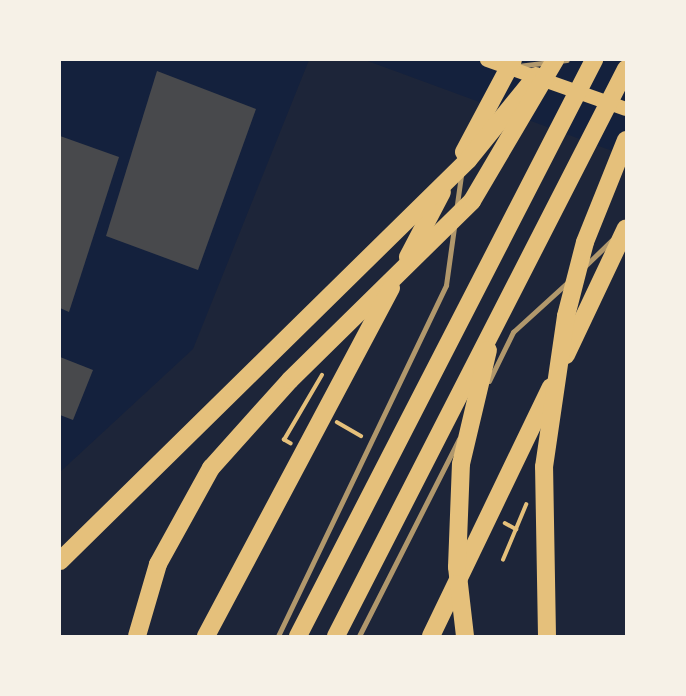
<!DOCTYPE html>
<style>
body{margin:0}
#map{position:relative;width:686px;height:696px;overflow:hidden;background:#14213d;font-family:"Fira Sans",sans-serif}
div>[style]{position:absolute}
.green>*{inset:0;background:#1d2539}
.building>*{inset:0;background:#48494c}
.path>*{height:3.5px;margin:-1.75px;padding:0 1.75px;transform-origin:1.75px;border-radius:1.75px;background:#e5c07b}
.service>*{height:5px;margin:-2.5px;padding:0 2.5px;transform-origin:2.5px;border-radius:2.5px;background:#b1986c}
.secondary>*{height:14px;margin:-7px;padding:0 7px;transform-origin:7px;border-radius:7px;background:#e5c07b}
.trunk>*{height:18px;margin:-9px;padding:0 9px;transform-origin:9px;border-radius:9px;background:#e5c07b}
span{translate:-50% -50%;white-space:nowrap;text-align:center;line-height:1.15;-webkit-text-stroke:7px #f6f1e7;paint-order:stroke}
.frame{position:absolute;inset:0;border:61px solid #f6f1e7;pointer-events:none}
</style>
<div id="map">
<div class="green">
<div style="clip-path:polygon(309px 60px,365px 60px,626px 156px,626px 636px,60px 636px,60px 472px,193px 349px)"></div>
</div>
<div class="building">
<div style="clip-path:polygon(157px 71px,256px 109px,198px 270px,106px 236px)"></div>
<div style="clip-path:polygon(60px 136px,119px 157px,69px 312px,60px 308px)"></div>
<div style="clip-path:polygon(60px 357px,93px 370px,73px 420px,60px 415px)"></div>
</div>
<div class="path">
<div style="left:337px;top:422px;width:28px;rotate:30deg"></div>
<div style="left:291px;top:444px;width:8px;rotate:-150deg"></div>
<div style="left:284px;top:440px;width:75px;rotate:-59.7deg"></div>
<div style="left:505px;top:523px;width:13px;rotate:29deg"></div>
<div style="left:503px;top:560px;width:60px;rotate:-67.3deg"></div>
</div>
<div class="service">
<div style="left:518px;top:66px;width:49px;rotate:-7deg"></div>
<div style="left:456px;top:211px;width:36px;rotate:-82deg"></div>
<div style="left:584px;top:267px;width:39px;rotate:-44deg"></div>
<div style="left:489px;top:381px;width:55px;rotate:-63.9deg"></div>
<div style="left:513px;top:332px;width:76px;rotate:-42.3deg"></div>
<div style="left:278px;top:636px;width:389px;rotate:-64.4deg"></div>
<div style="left:446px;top:285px;width:59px;rotate:-82.1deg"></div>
<div style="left:359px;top:636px;width:221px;rotate:-63.1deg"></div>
</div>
<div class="secondary">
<div style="left:487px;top:60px;width:147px;rotate:19.4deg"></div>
</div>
<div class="trunk">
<div style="left:464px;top:152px;width:104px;rotate:-62deg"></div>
<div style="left:408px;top:257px;width:73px;rotate:-62.4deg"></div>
<div style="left:566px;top:355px;width:140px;rotate:-64.7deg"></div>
<div style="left:60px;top:561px;width:572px;rotate:-44.5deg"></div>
<div style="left:468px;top:160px;width:108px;rotate:-51deg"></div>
<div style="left:137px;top:636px;width:75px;rotate:-73.7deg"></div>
<div style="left:158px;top:564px;width:110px;rotate:-61.1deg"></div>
<div style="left:211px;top:468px;width:118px;rotate:-48.1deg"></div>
<div style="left:290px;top:380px;width:255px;rotate:-44.5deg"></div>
<div style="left:472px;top:201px;width:164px;rotate:-59.5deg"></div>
<div style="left:206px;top:636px;width:394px;rotate:-62deg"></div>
<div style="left:298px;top:636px;width:648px;rotate:-62.8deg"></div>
<div style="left:336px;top:636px;width:637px;rotate:-62.91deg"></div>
<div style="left:431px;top:636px;width:276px;rotate:-64.3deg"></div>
<div style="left:465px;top:636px;width:69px;rotate:-96.6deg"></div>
<div style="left:457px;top:567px;width:103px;rotate:-87.8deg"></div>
<div style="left:461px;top:464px;width:117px;rotate:-76.7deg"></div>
<div style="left:547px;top:636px;width:169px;rotate:-91deg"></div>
<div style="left:544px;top:467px;width:153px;rotate:-81.7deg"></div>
<div style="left:566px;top:316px;width:76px;rotate:-75.6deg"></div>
<div style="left:585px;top:242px;width:110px;rotate:-68.1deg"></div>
</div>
<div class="frame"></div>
</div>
